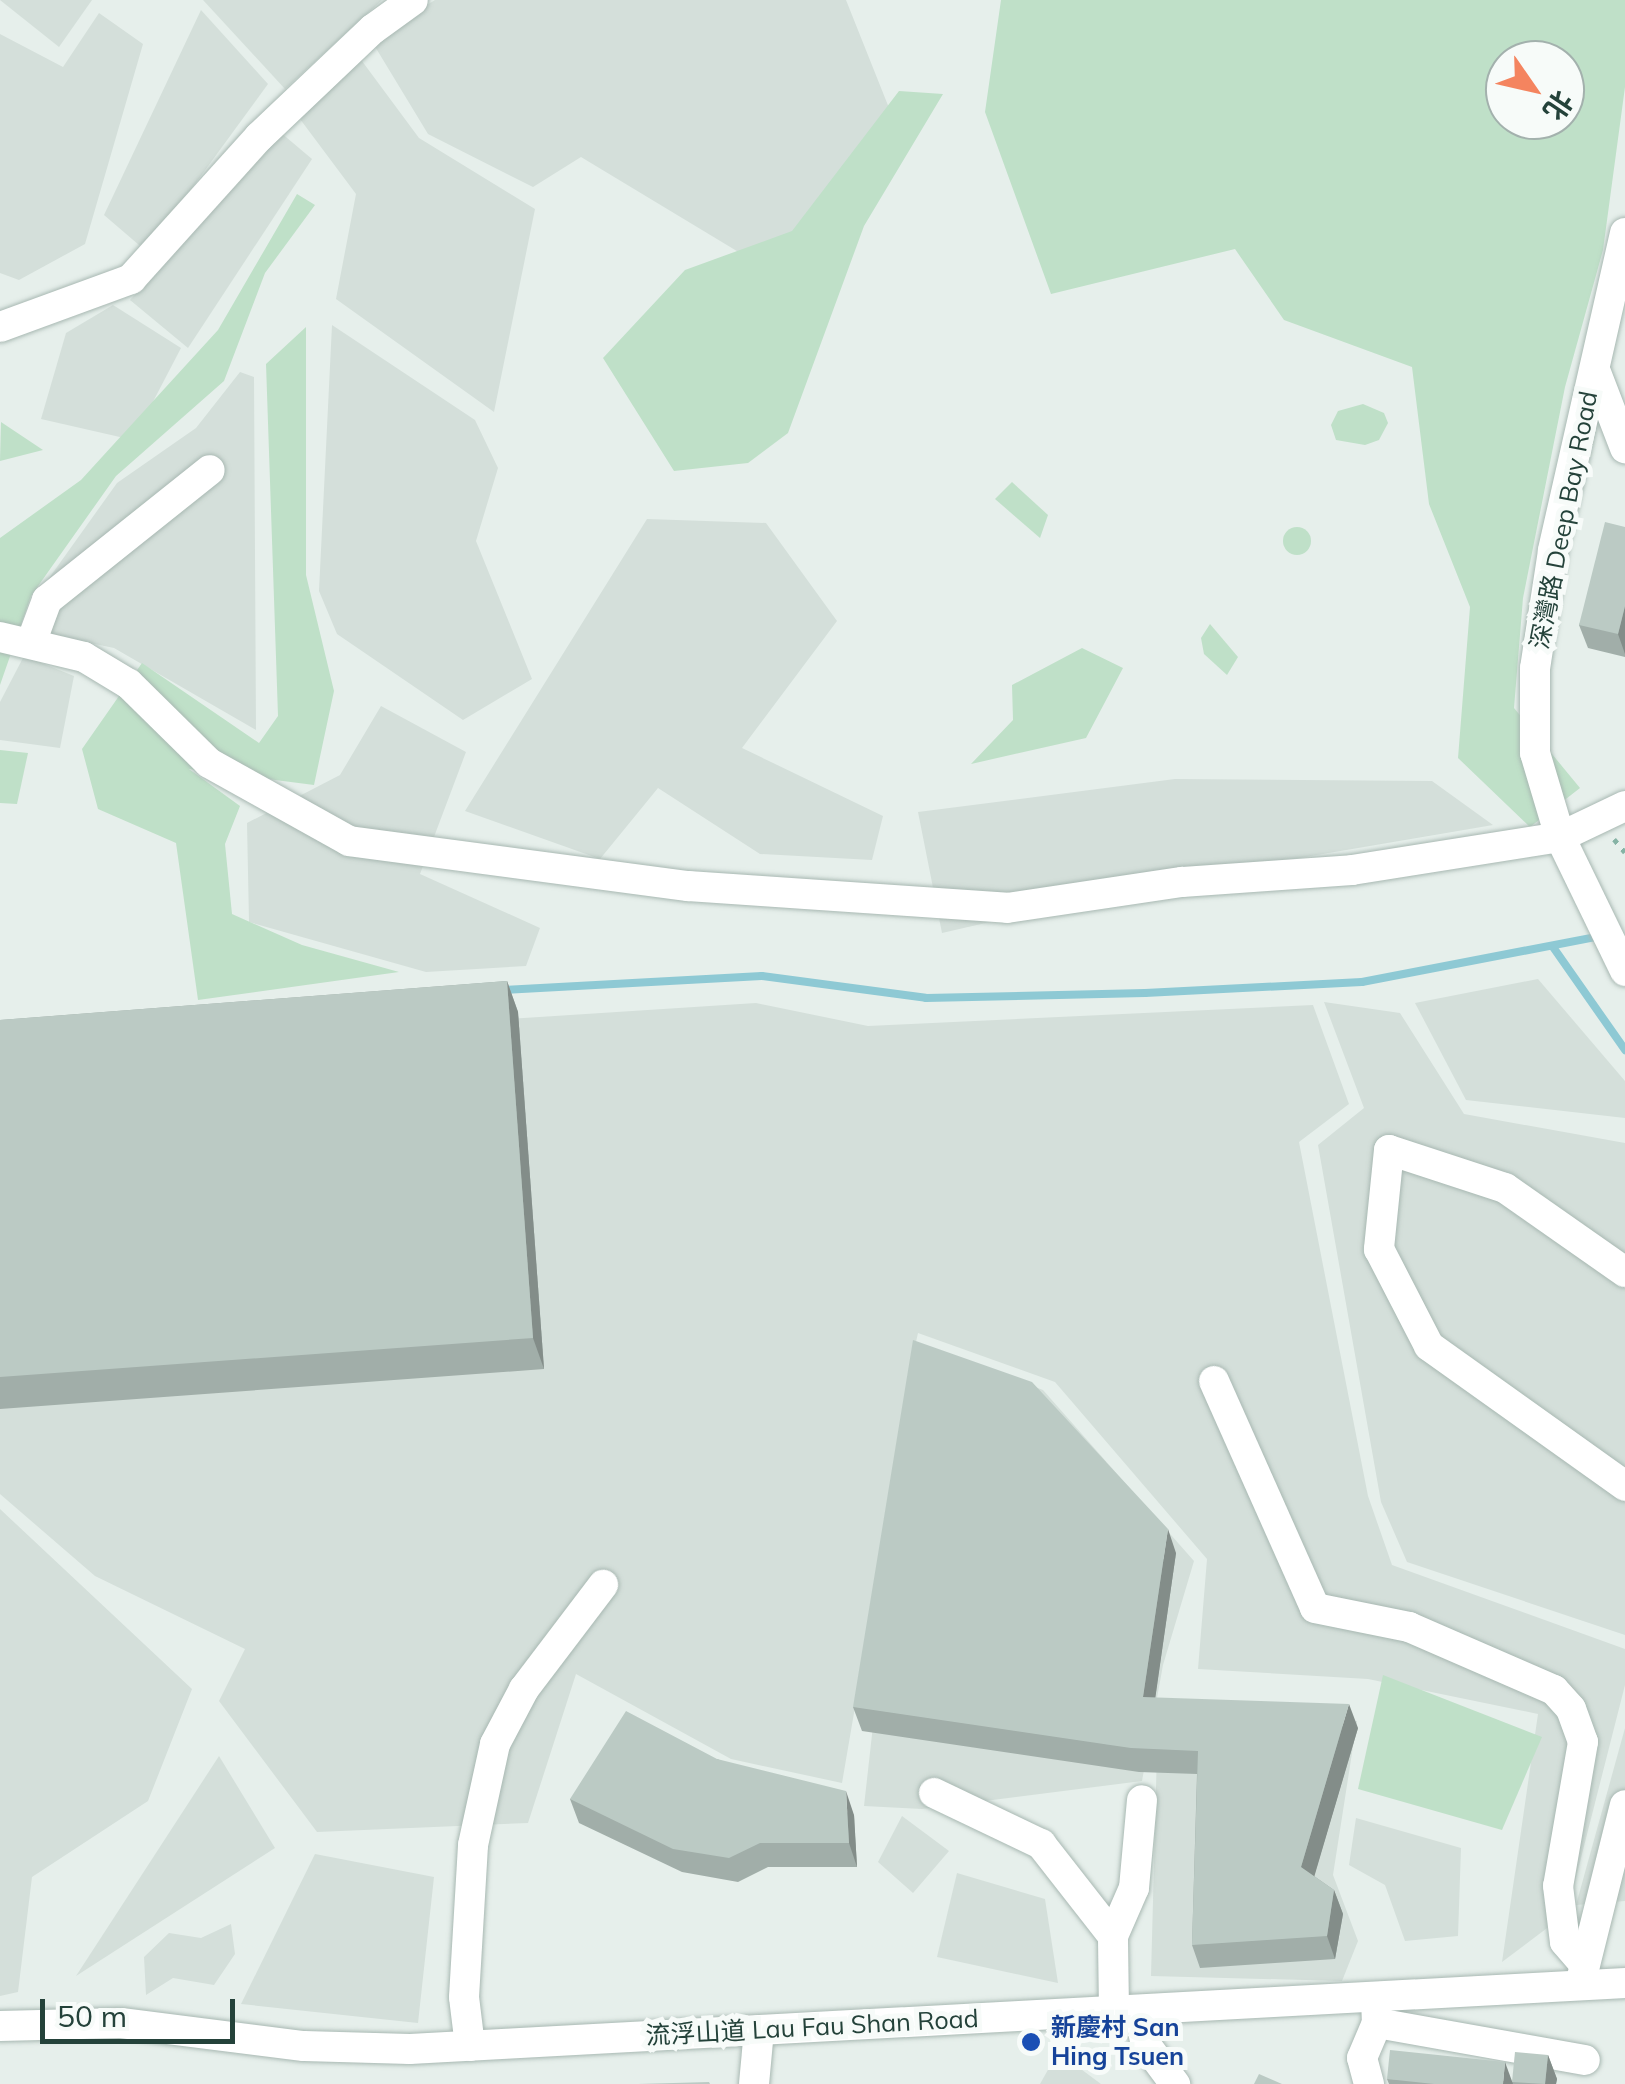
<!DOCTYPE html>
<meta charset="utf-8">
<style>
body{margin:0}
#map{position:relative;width:1625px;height:2084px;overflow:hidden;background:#e6efeb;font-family:Mulish,"Noto Sans SC",sans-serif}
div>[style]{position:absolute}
.built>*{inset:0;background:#d4dfda}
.green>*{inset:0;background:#bfe0c8}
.round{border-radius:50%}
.stream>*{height:8px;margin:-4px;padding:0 4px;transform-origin:4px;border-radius:4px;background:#8ec9d4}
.path>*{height:5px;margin-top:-2.5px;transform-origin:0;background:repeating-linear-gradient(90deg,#86b3a5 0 5px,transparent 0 13px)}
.roads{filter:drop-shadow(0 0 2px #a8b8b2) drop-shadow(0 0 2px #a8b8b2)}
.minor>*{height:30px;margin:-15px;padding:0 15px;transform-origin:15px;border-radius:15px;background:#fff}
.wall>*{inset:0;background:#a1aea9}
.shaded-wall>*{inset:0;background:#838d89}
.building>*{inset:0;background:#bbcac4}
.dots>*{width:28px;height:28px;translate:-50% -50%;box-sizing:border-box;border:5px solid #f7fbf9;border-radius:50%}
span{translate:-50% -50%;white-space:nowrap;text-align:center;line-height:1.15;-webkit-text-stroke:10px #f7fbf9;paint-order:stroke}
.street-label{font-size:25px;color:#24423a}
.transit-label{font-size:25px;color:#164399;font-weight:700}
.left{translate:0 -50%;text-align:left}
.north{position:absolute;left:1485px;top:40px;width:100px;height:100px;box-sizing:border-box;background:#f7fbf9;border:2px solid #a3b1ad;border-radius:50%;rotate:124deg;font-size:28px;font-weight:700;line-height:40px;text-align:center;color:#24423a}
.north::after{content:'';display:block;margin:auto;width:35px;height:45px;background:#f4845f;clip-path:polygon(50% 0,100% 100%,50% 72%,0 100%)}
.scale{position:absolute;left:40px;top:1999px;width:195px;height:45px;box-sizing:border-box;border:5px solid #24423a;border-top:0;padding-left:12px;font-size:30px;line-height:35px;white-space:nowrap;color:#24423a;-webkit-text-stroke:8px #f7fbf9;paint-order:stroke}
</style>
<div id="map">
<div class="built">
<div style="clip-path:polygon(0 0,92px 0,59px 47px)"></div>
<div style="clip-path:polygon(203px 0,382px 0,285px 89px)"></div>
<div style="clip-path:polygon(435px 0,846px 0,899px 133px,765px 268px,581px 157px,533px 187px,428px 134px,371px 40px)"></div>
<div style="clip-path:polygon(201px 10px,268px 84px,146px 251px,104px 215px)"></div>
<div style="clip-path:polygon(99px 13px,143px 44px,85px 244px,19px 280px,0 273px,0 34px,63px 67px)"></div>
<div style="clip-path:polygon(359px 57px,419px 138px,535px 209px,494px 412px,336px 299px,356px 194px,300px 119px)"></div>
<div style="clip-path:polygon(280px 132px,312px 159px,188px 348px,130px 300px)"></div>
<div style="clip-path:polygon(113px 305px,181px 348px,133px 440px,41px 419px,66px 333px)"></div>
<div style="clip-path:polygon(332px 325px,475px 420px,498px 468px,476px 541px,532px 679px,463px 720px,337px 634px,319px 591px)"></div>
<div style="clip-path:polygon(240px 372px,254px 377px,256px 730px,114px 648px,28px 630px,42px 588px,117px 483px,196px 428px)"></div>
<div style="clip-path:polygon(647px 519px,766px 523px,837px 621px,742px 748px,883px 816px,872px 860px,760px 854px,658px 788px,600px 859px,465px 811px)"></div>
<div style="clip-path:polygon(24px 656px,74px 676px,60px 748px,0 740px,0 702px)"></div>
<div style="clip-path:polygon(381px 706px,466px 752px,420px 874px,540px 928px,526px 966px,426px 972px,249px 922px,247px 823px,340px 775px)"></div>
<div style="clip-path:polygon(1175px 779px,1432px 781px,1493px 825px,1171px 880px,942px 933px,918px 812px)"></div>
<div style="clip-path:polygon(1538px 979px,1625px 1081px,1625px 1118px,1466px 1100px,1415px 1003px)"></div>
<div style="clip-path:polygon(1324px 1002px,1400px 1013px,1464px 1114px,1625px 1143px,1625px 1635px,1407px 1562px,1381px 1502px,1318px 1145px,1364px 1108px)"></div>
<div style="clip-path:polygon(756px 1003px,868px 1026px,1313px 1005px,1349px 1104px,1299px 1142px,1368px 1496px,1392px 1565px,1625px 1649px,1625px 1685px,1567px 1913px,1502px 1962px,1538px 1714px,1368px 1679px,1198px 1669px,1207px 1559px,1055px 1382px,918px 1333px,916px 1342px,1043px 1390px,1194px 1561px,1163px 1665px,1142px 1781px,922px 1809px,864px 1806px,913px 1369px,842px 1783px,731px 1759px,576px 1674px,528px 1823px,317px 1832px,219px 1701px,245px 1649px,95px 1576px,0 1494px,0 1065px,199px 1039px)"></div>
<div style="clip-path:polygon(0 1509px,192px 1689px,148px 1801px,32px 1877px,18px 1992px,0 1996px)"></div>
<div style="clip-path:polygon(1158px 1713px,1357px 1721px,1333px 1875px,1358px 1941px,1342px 1981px,1151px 1976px)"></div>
<div style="clip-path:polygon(1625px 1728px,1625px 1901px,1576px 1905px)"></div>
<div style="clip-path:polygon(219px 1756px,275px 1848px,76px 1976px)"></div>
<div style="clip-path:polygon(902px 1816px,949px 1851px,913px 1893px,878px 1862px)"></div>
<div style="clip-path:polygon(1356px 1818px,1461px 1848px,1458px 1936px,1405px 1941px,1385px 1885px,1349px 1865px)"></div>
<div style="clip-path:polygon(315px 1854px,434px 1877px,418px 2023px,241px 2004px)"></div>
<div style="clip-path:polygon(957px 1873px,1045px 1899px,1058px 1983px,937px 1957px)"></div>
<div style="clip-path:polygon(231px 1924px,235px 1954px,214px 1985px,173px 1978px,146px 1995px,144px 1957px,169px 1933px,201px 1938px)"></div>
<div style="clip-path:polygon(1058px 2052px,1101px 2084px,1040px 2084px)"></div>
</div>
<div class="green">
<div style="clip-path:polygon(evenodd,1001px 0,1625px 0,1625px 87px,1603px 250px,1565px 387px,1523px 598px,1514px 708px,1580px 788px,1530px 827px,1458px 758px,1470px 607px,1429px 504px,1412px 367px,1284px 320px,1235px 249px,1051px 294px,985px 112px,1001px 0,1505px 60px,1565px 60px,1565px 120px,1505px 120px,1505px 60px)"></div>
<div style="clip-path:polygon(899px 91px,943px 94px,864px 226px,788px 433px,748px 463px,674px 471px,603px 358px,685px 270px,792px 231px)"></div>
<div style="clip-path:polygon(297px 194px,315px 205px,265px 273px,224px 381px,116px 476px,31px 596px,0 685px,0 538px,81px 480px,218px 330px)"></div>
<div style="clip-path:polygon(306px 327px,306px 575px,334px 691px,314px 785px,189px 769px,240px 806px,225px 844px,232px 914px,302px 945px,399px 972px,198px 1000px,176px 843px,98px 809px,82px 749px,142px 663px,259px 743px,278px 716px,266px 364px)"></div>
<div style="clip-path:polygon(1363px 404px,1384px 413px,1388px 423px,1379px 440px,1365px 445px,1336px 440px,1331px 425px,1338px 411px)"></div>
<div style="clip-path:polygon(1px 422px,43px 450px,0 461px)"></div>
<div style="clip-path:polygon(1012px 482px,1048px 515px,1040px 538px,995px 499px)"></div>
<div class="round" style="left:1283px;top:527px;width:28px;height:28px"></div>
<div style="clip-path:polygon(1210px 624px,1238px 657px,1227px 675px,1204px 654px,1201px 638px)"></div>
<div style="clip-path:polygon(1082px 648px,1123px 668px,1086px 738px,971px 764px,1013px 720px,1012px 685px)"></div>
<div style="clip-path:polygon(0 750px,28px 753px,17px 804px,0 803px)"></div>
<div style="clip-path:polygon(1383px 1675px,1542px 1737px,1502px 1830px,1358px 1789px)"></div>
</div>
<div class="stream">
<div style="left:1553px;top:947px;width:126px;rotate:55deg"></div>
<div style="left:503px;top:990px;width:259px;rotate:-3.1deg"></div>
<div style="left:762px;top:976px;width:165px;rotate:7.6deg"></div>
<div style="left:926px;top:998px;width:219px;rotate:-1.3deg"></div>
<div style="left:1145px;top:993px;width:217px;rotate:-2.9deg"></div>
<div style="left:1362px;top:982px;width:244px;rotate:-10.9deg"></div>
</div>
<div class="path">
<div style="left:1614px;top:839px;width:17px;rotate:50deg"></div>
</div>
<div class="roads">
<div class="minor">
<div style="left:1625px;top:233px;width:326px;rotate:102.8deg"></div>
<div style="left:1553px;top:551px;width:118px;rotate:98.7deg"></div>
<div style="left:1535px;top:668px;width:85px;rotate:90deg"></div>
<div style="left:1535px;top:753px;width:88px;rotate:73.4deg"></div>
<div style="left:1560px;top:837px;width:149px;rotate:64.1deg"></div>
<div style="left:0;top:327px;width:140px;rotate:-20.1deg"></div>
<div style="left:131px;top:279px;width:191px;rotate:-48deg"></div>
<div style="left:259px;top:137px;width:157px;rotate:-43.5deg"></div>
<div style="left:373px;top:29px;width:49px;rotate:-35.9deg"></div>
<div style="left:1595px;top:370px;width:84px;rotate:69deg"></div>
<div style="left:0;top:637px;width:86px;rotate:13.4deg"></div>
<div style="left:84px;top:657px;width:52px;rotate:31deg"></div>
<div style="left:129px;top:684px;width:112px;rotate:44.6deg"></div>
<div style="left:209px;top:763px;width:160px;rotate:29.1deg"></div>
<div style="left:349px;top:841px;width:342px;rotate:7.6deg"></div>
<div style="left:688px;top:886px;width:320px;rotate:3.9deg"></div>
<div style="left:1007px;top:908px;width:177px;rotate:-8.5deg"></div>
<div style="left:1182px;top:882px;width:170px;rotate:-4deg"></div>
<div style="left:1352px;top:870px;width:211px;rotate:-9deg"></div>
<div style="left:1560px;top:837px;width:72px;rotate:-25.5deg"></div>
<div style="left:31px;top:643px;width:46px;rotate:-69.6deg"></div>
<div style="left:47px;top:600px;width:208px;rotate:-38.6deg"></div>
<div style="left:1625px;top:1272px;width:146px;rotate:-145deg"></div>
<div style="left:1505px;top:1188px;width:122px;rotate:-161.9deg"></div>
<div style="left:1389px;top:1150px;width:100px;rotate:95.8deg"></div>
<div style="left:1379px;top:1249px;width:109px;rotate:62.7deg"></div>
<div style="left:1429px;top:1346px;width:241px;rotate:35.5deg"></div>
<div style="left:1214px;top:1381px;width:248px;rotate:66deg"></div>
<div style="left:1315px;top:1608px;width:96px;rotate:11.4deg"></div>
<div style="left:1409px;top:1627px;width:158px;rotate:23.5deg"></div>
<div style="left:1554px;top:1690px;width:25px;rotate:48deg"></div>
<div style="left:1571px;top:1709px;width:35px;rotate:70deg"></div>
<div style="left:1583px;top:1742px;width:146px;rotate:99.8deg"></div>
<div style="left:1558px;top:1886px;width:56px;rotate:82.9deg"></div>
<div style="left:1565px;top:1942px;width:30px;rotate:49deg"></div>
<div style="left:934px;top:1793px;width:119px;rotate:25.5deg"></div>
<div style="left:1041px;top:1844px;width:117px;rotate:52deg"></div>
<div style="left:1582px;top:1977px;width:177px;rotate:-76deg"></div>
<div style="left:1376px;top:1997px;width:26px;rotate:88deg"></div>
<div style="left:1377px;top:2023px;width:211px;rotate:10.1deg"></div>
<div style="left:1139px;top:2010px;width:36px;rotate:79deg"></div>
<div style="left:1146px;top:2045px;width:49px;rotate:53.4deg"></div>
<div style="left:1114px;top:2011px;width:75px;rotate:-90.8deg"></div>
<div style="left:1113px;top:1936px;width:52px;rotate:-66.4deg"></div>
<div style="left:1134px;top:1888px;width:88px;rotate:-84.8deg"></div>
<div style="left:0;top:2026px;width:121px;rotate:-1.4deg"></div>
<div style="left:121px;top:2023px;width:184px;rotate:7.2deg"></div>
<div style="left:304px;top:2046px;width:106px;rotate:1.6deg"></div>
<div style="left:410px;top:2049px;width:1217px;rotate:-3.11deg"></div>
<div style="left:470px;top:2046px;width:49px;rotate:-97deg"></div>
<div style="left:464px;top:1997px;width:152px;rotate:-86.6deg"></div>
<div style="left:473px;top:1845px;width:103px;rotate:-77.7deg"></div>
<div style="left:495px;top:1744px;width:62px;rotate:-62.2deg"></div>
<div style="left:524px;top:1689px;width:131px;rotate:-52.8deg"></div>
<div style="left:754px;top:2084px;width:54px;rotate:-84.7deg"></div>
<div style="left:1369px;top:2084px;width:27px;rotate:-105deg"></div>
<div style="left:1362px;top:2058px;width:38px;rotate:-67deg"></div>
</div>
</div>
<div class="wall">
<div style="clip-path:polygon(1625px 527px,1625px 657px,1588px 648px,1579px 625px)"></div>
<div style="clip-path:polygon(507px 981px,518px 1012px,544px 1369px,0 1409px,0 1020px)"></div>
<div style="clip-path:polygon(1176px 1553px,1155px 1698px,1358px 1728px,1314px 1876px,1334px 1890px,1343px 1914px,1335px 1959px,1200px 1968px,1192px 1945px,1197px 1774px,1139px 1772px,862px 1731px,853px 1707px)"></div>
<div style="clip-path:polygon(717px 1759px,854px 1815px,857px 1867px,768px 1867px,738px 1882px,682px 1872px,579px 1823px,570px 1799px)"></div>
<div style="clip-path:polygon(1548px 2055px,1557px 2079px,1556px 2084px,1389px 2084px,1387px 2079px,1512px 2081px)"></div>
</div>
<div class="shaded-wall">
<div style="clip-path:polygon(1625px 606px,1625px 654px,1618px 634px)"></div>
<div style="clip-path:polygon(507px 981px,518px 1012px,544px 1369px,533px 1338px)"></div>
<div style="clip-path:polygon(1168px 1529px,1176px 1553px,1152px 1721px,1143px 1697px)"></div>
<div style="clip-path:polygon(1349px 1704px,1358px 1728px,1310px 1891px,1301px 1867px)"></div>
<div style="clip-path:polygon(846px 1791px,854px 1815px,857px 1867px,849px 1843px)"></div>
<div style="clip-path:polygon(1334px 1890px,1343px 1914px,1335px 1959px,1327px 1936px)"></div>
<div style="clip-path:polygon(1548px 2055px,1557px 2079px,1556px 2084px,1545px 2084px)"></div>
<div style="clip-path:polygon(1505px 2062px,1513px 2084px,1503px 2084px)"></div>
</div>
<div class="building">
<div style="clip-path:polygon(1605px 522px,1625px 527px,1625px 606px,1618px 634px,1579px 625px)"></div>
<div style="clip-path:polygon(507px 981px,533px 1338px,0 1377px,0 1020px)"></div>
<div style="clip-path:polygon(913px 1340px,1032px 1382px,1168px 1529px,1143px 1697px,1349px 1704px,1301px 1867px,1334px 1890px,1327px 1936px,1192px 1945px,1198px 1751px,1131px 1748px,853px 1707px)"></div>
<div style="clip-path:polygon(626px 1711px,717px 1759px,846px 1791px,849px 1843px,760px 1843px,729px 1858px,673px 1849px,570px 1799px)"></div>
<div style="clip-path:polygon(1390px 2050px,1505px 2062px,1503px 2084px,1434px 2084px,1387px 2079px)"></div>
<div style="clip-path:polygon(1515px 2052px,1548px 2055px,1545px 2084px,1512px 2082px)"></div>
<div style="clip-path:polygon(1259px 2074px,1282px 2084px,1254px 2084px)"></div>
<div style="clip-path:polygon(709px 2082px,710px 2084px,638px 2084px)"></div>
</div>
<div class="dots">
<div style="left:1031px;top:2042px;background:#1a4fb4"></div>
</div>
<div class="street-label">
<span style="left:1564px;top:520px;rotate:-79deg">深灣路 Deep Bay Road</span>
<span style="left:812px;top:2027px;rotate:-3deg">流浮山道 Lau Fau Shan Road</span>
</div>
<div class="transit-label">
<span class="left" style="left:1051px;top:2042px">新慶村 San<br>Hing Tsuen</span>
</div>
<div class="north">北</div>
<div class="scale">50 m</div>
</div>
